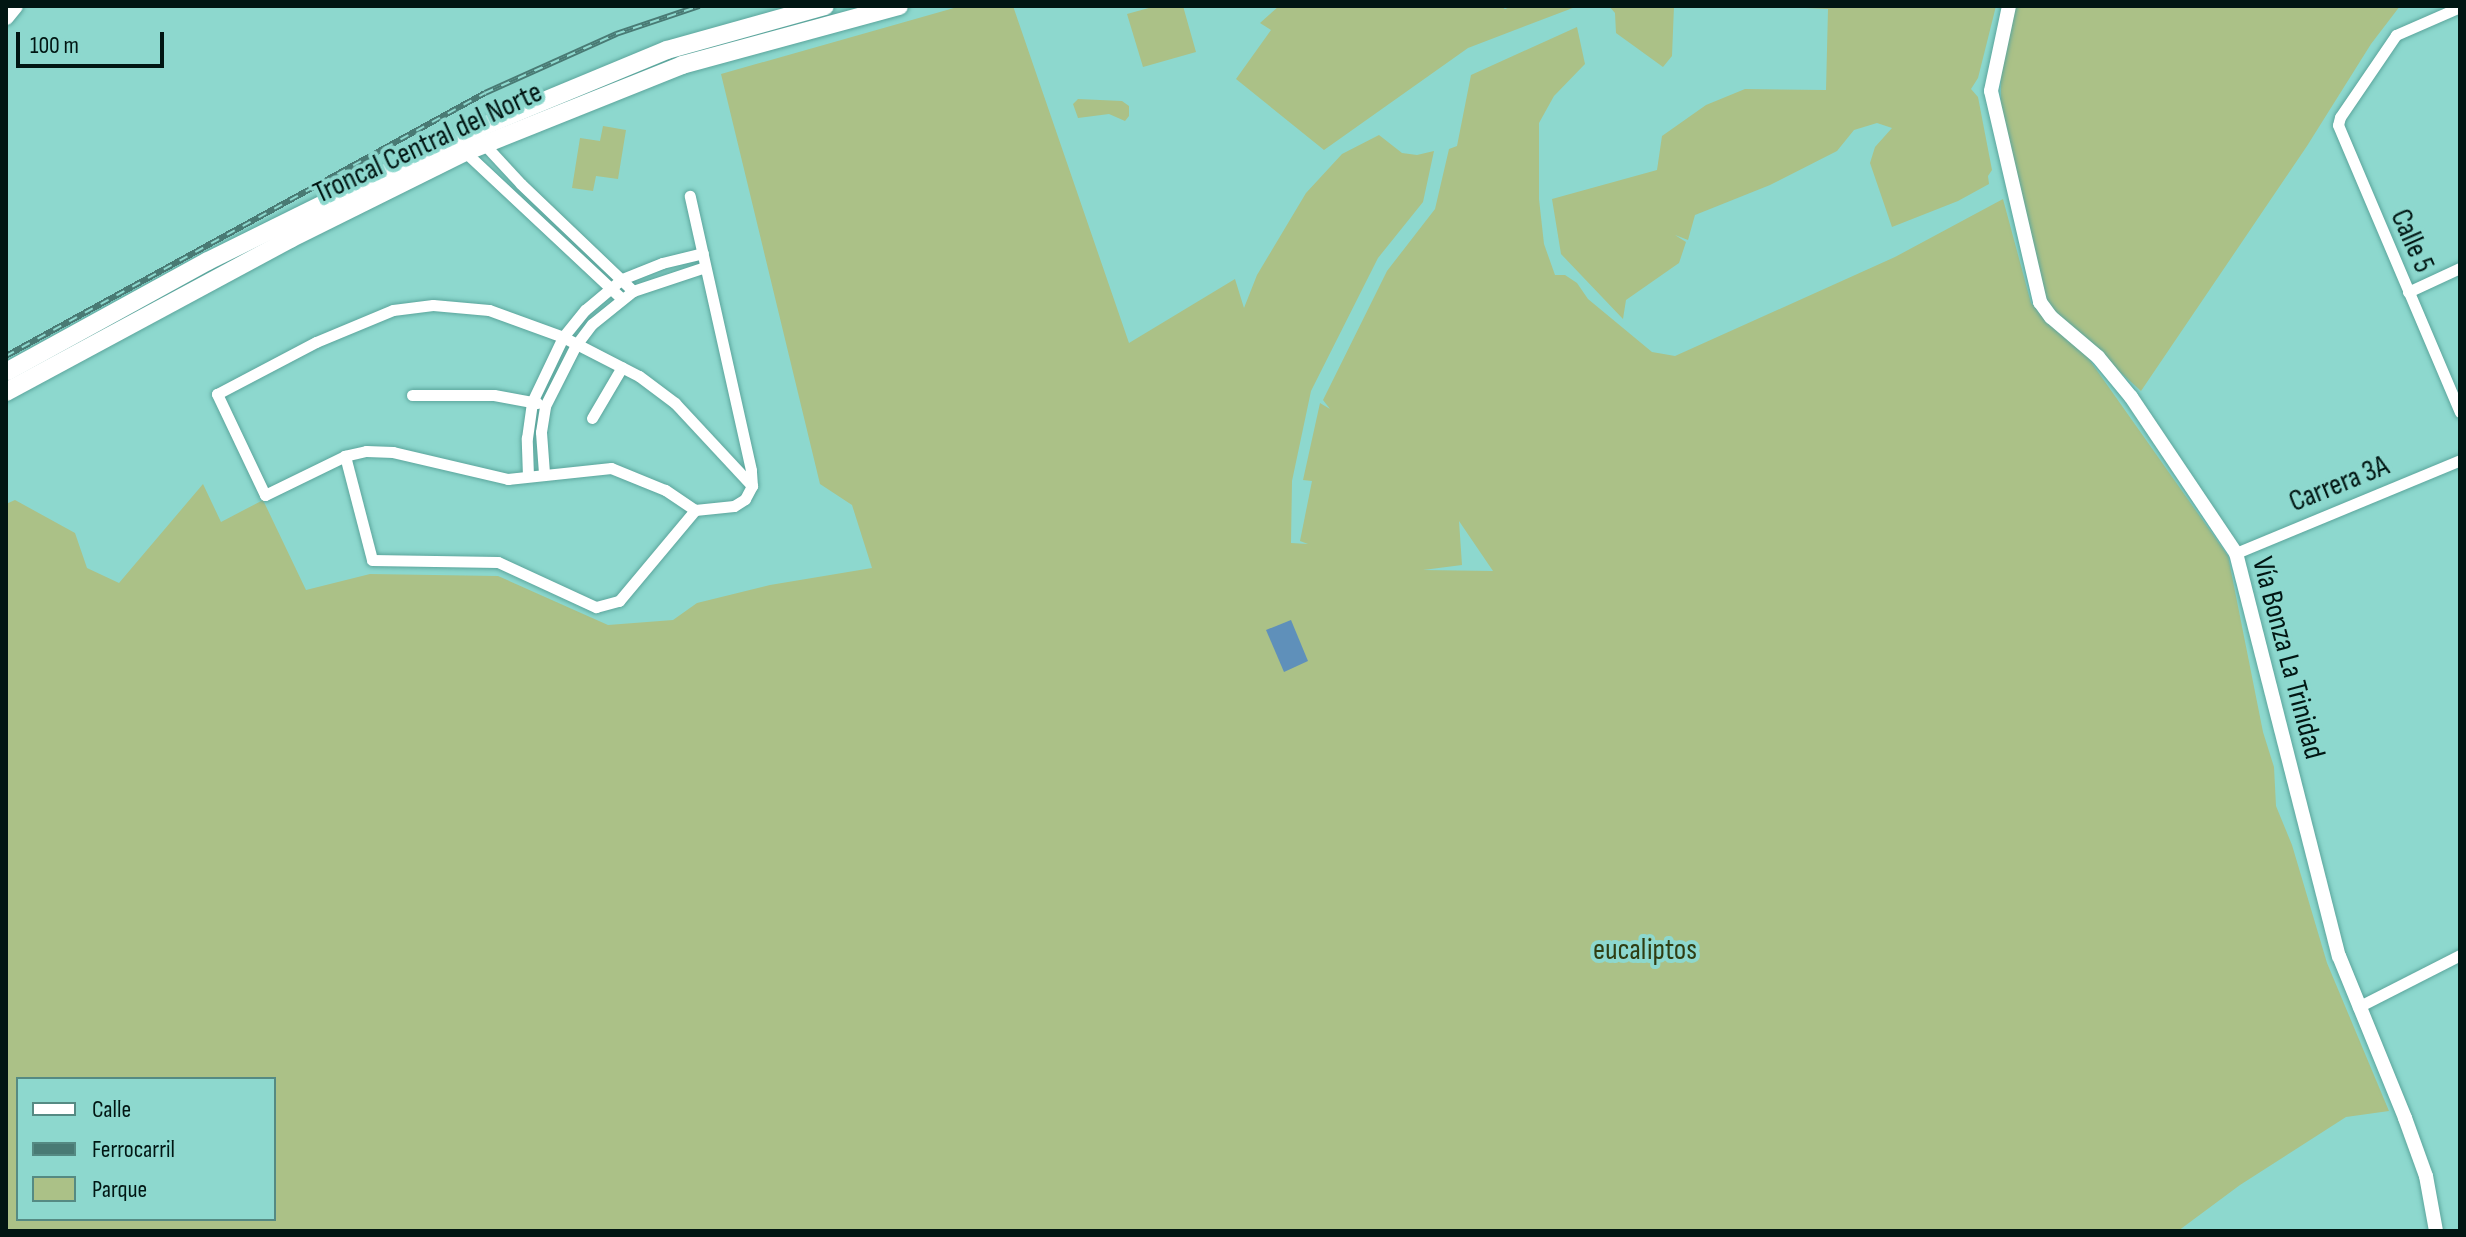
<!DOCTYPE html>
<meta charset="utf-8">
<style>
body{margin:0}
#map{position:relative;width:2466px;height:1237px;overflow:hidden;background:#8dd8ce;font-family:"Sofia Sans Condensed",sans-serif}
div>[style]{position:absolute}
.green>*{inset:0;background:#abc187}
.water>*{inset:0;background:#5f90ba}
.roads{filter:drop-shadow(0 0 2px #5ba59c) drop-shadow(0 0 2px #5ba59c)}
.minor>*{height:11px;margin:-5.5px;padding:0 5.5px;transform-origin:5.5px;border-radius:5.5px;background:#fff}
.tertiary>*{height:14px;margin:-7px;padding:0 7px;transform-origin:7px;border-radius:7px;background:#fff}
.secondary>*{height:16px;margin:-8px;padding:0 8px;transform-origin:8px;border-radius:8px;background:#fff}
.trunk>*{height:18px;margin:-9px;padding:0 9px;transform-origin:9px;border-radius:9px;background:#fff}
.rail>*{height:6px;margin-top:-3px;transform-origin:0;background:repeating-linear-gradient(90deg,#8dd8ce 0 9px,#497a74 0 18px);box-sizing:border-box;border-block:2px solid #497a74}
span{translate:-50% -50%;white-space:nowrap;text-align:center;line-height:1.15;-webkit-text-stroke:8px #8dd8ce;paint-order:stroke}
.street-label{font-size:30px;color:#011613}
.park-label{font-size:30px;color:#2f3d12}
.frame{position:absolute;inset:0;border:8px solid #011613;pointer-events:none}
.legend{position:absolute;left:16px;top:1077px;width:260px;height:144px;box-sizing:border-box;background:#8dd8ce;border:2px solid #558a83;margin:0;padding:10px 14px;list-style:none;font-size:24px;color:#011613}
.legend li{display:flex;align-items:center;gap:16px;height:40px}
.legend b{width:40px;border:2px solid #558a83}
.scale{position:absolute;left:16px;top:32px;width:148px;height:36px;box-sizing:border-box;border:4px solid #011613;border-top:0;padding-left:10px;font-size:24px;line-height:28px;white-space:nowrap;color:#011613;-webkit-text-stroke:6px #8dd8ce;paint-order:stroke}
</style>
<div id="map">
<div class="green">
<div style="clip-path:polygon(evenodd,961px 6px,1013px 6px,1129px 343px,1235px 279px,1244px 308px,1257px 275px,1306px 193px,1342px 154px,1379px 135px,1402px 153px,1417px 155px,1434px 151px,1423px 202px,1378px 258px,1311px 391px,1292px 481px,1291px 543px,1308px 544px,1300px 541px,1312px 481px,1303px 480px,1320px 403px,1330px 409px,1323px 400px,1387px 271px,1435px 209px,1449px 149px,1457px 146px,1471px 75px,1577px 27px,1585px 64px,1554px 96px,1539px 123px,1539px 199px,1544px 244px,1555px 275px,1565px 275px,1577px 283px,1588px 299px,1652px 352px,1675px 356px,1895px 257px,2003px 199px,2031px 303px,2049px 324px,2086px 355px,2228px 556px,2263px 732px,2274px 767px,2276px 806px,2292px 845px,2327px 963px,2389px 1111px,2346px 1117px,2240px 1185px,2178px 1231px,6px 1231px,6px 504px,15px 500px,75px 533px,87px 568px,119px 583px,203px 484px,221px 522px,263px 500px,306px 590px,370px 574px,498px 576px,608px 625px,673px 620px,697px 603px,770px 585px,872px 568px,852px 505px,820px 484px,721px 74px,961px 6px,1459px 521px,1493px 571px,1423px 570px,1462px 565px,1459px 521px,961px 6px,18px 1079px,274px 1079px,274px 1219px,18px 1219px,18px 1079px)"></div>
<div style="clip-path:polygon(1156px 6px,1183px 6px,1196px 52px,1143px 67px,1127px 14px)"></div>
<div style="clip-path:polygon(1279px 6px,1500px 6px,1505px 9px,1513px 6px,1578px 6px,1468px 48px,1324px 150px,1236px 79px,1271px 30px,1260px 23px)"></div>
<div style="clip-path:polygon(1609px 6px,1674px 6px,1672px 56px,1663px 67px,1616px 33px,1615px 13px)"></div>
<div style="clip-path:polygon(1759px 6px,1996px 6px,1978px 78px,1971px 89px,1978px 97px,1992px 170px,1988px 176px,1989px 184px,1958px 201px,1892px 227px,1870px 163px,1875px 147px,1892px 128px,1877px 123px,1854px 130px,1837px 151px,1770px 185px,1695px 215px,1688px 240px,1675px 235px,1686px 242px,1679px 263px,1626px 300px,1623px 319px,1561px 254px,1552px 199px,1657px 170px,1662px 136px,1706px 105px,1745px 89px,1826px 90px,1828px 9px)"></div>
<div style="clip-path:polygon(2015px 6px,2400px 6px,2371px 44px,2307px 146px,2141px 391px,2044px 303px,2001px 127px,2001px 61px)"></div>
<div style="clip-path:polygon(1078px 99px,1122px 101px,1129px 106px,1129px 116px,1125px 121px,1109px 114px,1078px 118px,1073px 104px)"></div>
<div style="clip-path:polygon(603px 126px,626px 130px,618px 179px,596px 176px,593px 191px,572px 188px,580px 138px,600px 141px)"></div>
</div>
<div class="water">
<div style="clip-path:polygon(1291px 620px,1308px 661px,1284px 672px,1266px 630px)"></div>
</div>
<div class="roads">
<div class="minor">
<div style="left:2460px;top:7px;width:70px;rotate:156.4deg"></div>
<div style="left:2396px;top:35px;width:99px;rotate:124.3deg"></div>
<div style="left:2340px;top:117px;width:8px;rotate:104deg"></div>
<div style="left:2338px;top:125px;width:312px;rotate:67deg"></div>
<div style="left:484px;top:144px;width:54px;rotate:47.2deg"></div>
<div style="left:521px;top:184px;width:155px;rotate:43.7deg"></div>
<div style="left:465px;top:152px;width:214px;rotate:43.1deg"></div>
<div style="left:2408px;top:292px;width:57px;rotate:-24.8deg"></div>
<div style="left:412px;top:395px;width:82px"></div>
<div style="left:494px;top:395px;width:44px;rotate:10.5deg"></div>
<div style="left:592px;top:418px;width:59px;rotate:-59.5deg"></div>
<div style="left:345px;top:456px;width:107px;rotate:75.4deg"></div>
<div style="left:372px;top:560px;width:126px;rotate:0.9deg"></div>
<div style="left:498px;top:562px;width:108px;rotate:24.7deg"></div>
<div style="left:596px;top:607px;width:24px;rotate:-15deg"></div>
<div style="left:619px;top:601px;width:119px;rotate:-50.1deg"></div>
<div style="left:695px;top:510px;width:39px;rotate:-6deg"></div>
<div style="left:734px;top:506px;width:13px;rotate:-32deg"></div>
<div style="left:745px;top:499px;width:15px;rotate:-62deg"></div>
<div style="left:752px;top:486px;width:16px;rotate:-94deg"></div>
<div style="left:751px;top:470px;width:281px;rotate:-102.6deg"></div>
<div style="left:544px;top:473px;width:41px;rotate:-94.2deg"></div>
<div style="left:541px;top:432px;width:26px;rotate:-81deg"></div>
<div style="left:545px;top:406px;width:68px;rotate:-63.1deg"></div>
<div style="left:576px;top:345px;width:26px;rotate:-53deg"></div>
<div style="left:592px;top:324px;width:53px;rotate:-38.8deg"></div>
<div style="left:633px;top:291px;width:76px;rotate:-18.4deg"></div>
<div style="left:528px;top:476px;width:38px;rotate:-92deg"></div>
<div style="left:527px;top:438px;width:36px;rotate:-82deg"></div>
<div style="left:532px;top:402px;width:72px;rotate:-64.5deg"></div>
<div style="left:563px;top:337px;width:35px;rotate:-51deg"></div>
<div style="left:585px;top:310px;width:48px;rotate:-40deg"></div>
<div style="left:622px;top:279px;width:43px;rotate:-21.8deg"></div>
<div style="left:662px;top:263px;width:42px;rotate:-13.7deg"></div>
<div style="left:695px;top:510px;width:36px;rotate:-146deg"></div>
<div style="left:665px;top:490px;width:58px;rotate:-157.8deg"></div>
<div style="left:611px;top:468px;width:104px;rotate:173.9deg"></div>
<div style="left:508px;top:479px;width:118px;rotate:-166.8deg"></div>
<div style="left:393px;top:452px;width:27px;rotate:-178deg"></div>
<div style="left:366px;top:451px;width:22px;rotate:167deg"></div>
<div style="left:345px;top:456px;width:89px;rotate:154deg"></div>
<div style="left:265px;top:495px;width:112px;rotate:-115.4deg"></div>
<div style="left:217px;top:394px;width:112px;rotate:-27.7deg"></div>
<div style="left:316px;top:342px;width:83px;rotate:-22.6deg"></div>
<div style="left:393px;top:310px;width:40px;rotate:-7.1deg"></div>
<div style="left:433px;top:305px;width:56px;rotate:5.1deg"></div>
<div style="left:489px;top:310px;width:79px;rotate:20deg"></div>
<div style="left:563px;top:337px;width:85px;rotate:27.2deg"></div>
<div style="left:639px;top:376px;width:45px;rotate:36.9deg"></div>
<div style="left:675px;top:403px;width:113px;rotate:47.1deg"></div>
<div style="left:2236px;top:553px;width:243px;rotate:-22.5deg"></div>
<div style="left:2358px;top:1007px;width:114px;rotate:-27deg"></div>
</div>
<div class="tertiary">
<div style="left:2009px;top:6px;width:87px;rotate:102deg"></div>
<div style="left:1991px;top:91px;width:217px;rotate:76.9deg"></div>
<div style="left:2040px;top:302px;width:19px;rotate:54deg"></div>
<div style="left:2051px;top:317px;width:62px;rotate:40.4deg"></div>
<div style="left:2098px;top:357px;width:52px;rotate:50.5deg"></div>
<div style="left:2131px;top:397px;width:188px;rotate:56.1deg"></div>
<div style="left:2236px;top:553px;width:416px;rotate:75.7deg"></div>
<div style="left:2339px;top:956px;width:175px;rotate:67.8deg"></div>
<div style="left:2405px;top:1118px;width:62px;rotate:70.1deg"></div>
<div style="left:2426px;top:1176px;width:56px;rotate:79.7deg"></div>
</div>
<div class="secondary">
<div style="left:6px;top:17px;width:14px;rotate:-51deg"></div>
</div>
<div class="trunk">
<div style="left:6px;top:372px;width:230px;rotate:-28.8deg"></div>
<div style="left:208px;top:261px;width:291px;rotate:-26.3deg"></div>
<div style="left:469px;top:132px;width:214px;rotate:-22.5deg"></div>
<div style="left:667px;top:50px;width:164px;rotate:-15.6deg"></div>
<div style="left:6px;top:392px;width:323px;rotate:-28.3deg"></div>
<div style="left:290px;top:239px;width:195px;rotate:-26.4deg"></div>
<div style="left:465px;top:152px;width:234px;rotate:-21.8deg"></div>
<div style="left:682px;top:65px;width:225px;rotate:-15.2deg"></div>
</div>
</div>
<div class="rail">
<div style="left:6px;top:356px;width:546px;rotate:-28.77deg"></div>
<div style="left:485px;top:93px;width:144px;rotate:-24.2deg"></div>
<div style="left:616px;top:34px;width:88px;rotate:-18.6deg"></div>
</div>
<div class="street-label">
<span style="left:428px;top:143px;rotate:-25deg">Troncal Central del Norte</span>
<span style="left:2412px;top:241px;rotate:66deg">Calle 5</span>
<span style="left:2339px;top:484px;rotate:-22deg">Carrera 3A</span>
<span style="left:2288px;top:658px;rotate:75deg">Vía Bonza La Trinidad</span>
</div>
<div class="park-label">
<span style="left:1645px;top:950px">eucaliptos</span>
</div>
<div class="frame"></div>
<ul class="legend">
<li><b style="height:10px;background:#fff"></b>Calle</li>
<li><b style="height:10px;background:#497a74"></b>Ferrocarril</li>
<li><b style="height:22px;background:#abc187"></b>Parque</li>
</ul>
<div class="scale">100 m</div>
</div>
